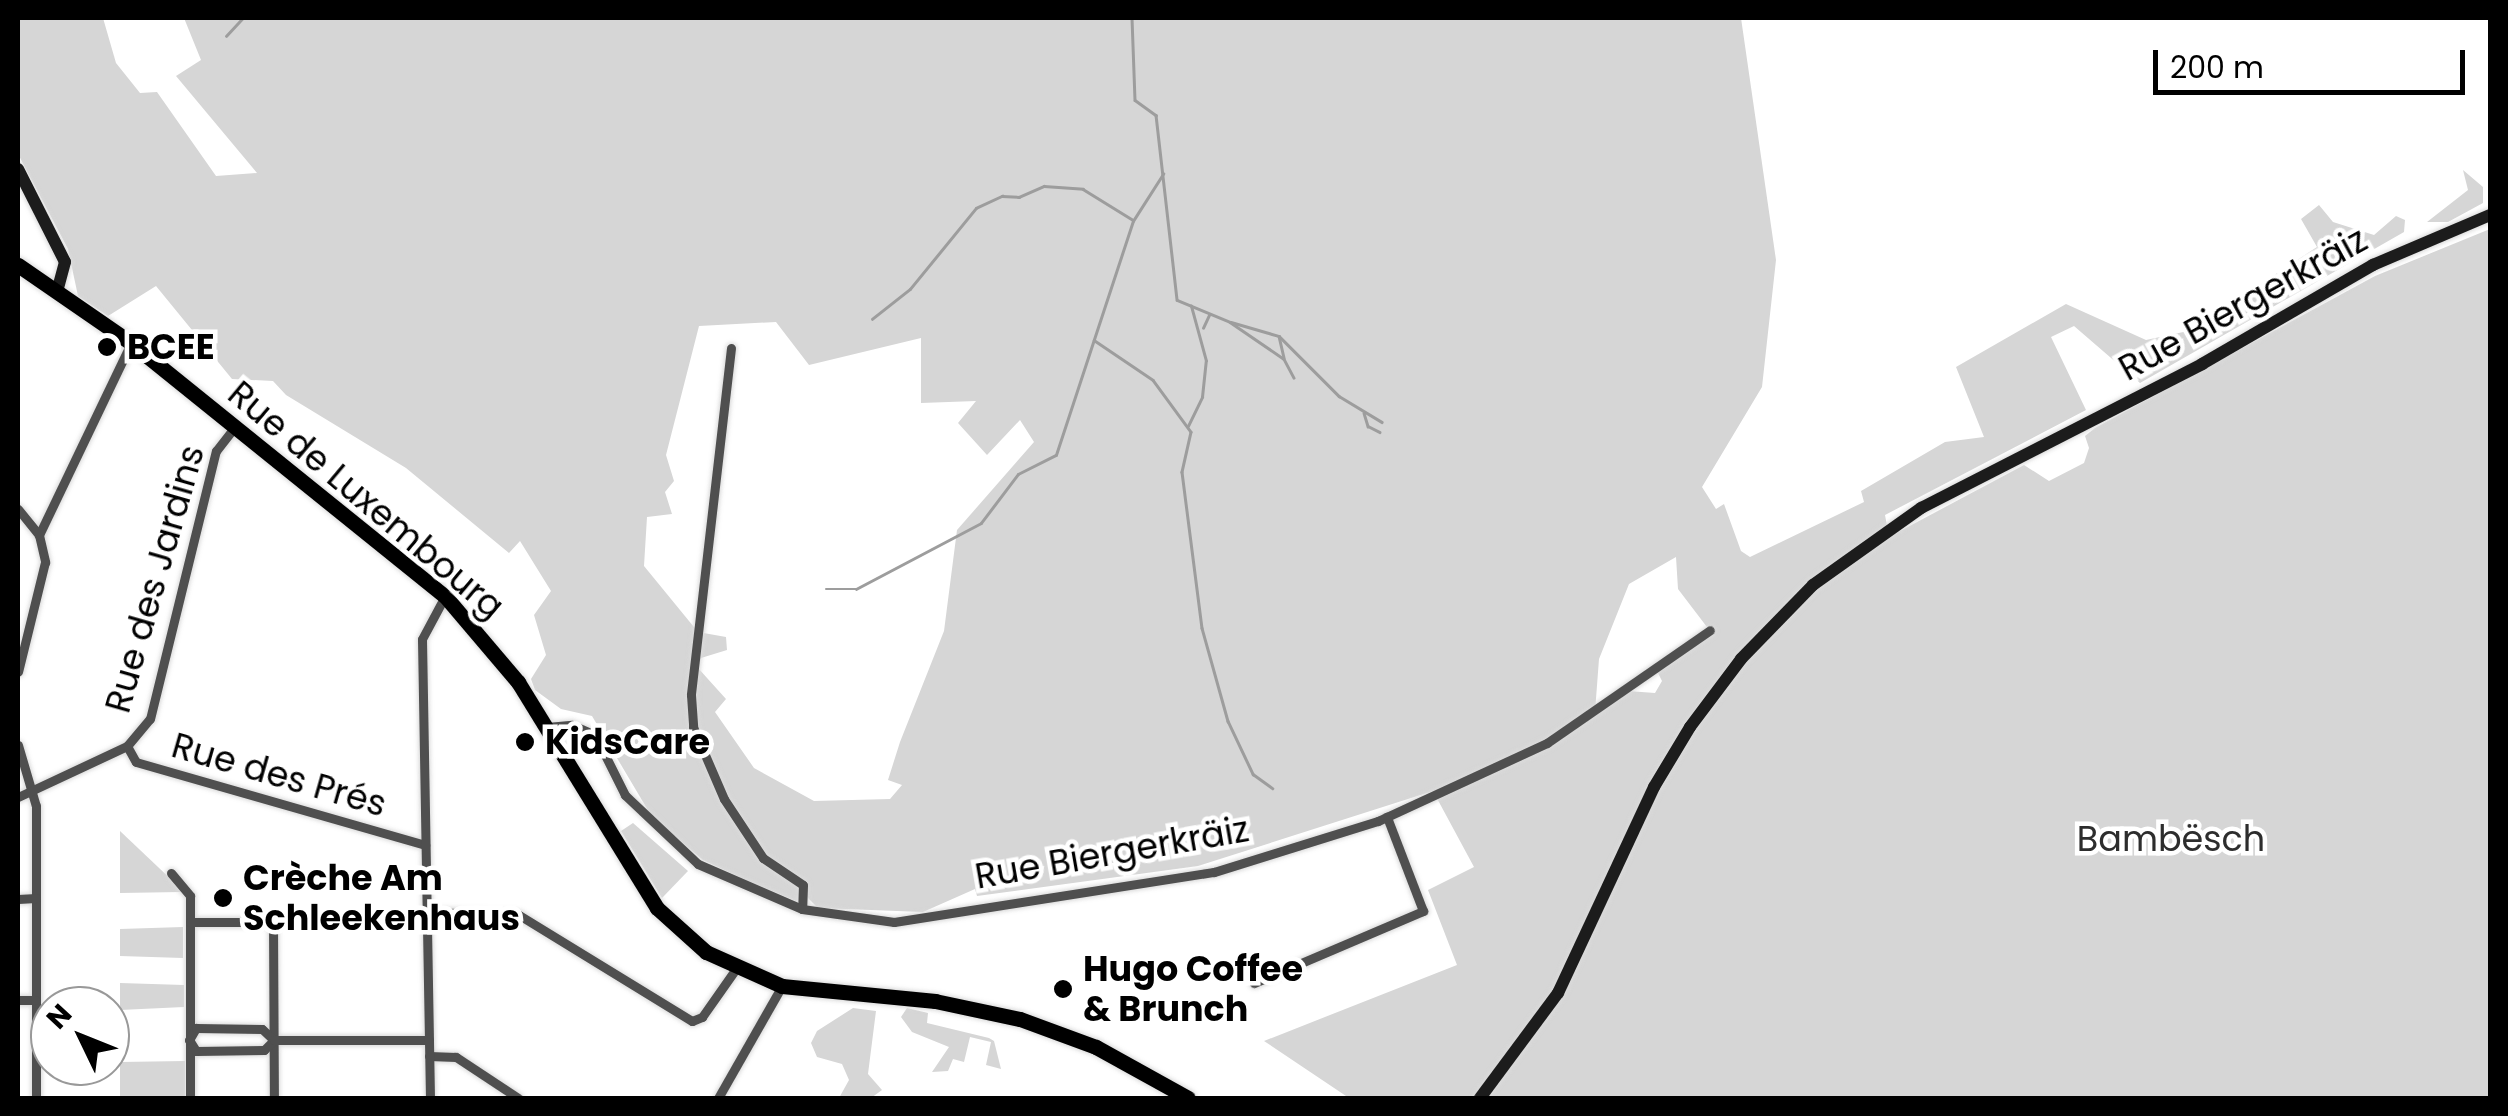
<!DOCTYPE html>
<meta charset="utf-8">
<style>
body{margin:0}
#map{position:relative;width:2508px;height:1116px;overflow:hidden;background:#fff;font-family:Poppins,sans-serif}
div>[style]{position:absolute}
.green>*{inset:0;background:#d6d6d6}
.stream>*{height:2.5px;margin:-1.25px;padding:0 1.25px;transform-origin:1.25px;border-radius:1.25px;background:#9d9d9d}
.roads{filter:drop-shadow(0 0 2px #dbdbdb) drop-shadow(0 0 2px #dbdbdb)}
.street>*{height:9px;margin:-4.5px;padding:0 4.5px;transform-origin:4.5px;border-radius:4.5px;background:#4f4f4f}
.secondary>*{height:12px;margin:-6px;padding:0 6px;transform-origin:6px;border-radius:6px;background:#1c1c1c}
.primary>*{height:15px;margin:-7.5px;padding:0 7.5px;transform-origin:7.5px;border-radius:7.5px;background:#000}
.dots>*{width:28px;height:28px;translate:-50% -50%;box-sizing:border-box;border:5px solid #fff;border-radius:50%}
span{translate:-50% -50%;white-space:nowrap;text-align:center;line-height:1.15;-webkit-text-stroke:9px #fff;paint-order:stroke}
.street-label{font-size:35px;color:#000}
.poi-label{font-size:35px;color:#000;font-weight:700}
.left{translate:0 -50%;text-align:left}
.park-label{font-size:35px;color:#2d2d2d}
.frame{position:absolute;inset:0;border:20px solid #000;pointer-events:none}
.north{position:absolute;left:30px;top:986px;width:100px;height:100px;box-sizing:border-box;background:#fff;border:2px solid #999;border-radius:50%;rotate:313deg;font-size:28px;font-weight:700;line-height:40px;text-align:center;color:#000}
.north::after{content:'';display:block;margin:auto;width:35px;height:45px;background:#000;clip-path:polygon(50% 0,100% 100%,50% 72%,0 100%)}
.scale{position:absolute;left:2153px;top:50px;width:312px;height:45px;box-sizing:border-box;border:5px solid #000;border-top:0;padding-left:12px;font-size:30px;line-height:35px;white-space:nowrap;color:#000;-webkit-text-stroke:8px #fff;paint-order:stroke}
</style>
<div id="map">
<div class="green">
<div style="clip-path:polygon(evenodd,18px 18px,103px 18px,116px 63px,140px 93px,157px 92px,216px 176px,257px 173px,176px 76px,201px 60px,184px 18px,1741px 18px,1776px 260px,1762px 387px,1702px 487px,1716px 509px,1724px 504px,1741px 551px,1750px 557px,1864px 502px,1861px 491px,1945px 442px,1984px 437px,1956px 367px,2066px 304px,2146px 340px,2188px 331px,2317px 247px,2301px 219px,2319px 205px,2333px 222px,2374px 235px,2396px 216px,2405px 220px,2404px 232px,2140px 383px,2074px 326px,2051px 337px,2086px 410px,1885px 515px,1889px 537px,2024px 465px,2049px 481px,2084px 463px,2089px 448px,2085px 436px,2095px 428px,2375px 276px,2490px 229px,2490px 1098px,1349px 1098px,1264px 1041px,1457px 965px,1428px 890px,1474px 867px,1433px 791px,1198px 866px,977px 896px,975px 889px,923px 912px,818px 908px,805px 895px,796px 901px,748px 881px,703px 860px,652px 817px,592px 716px,561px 709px,535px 690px,531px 679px,546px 655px,534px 615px,551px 591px,520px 541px,509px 553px,406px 468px,286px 395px,273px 381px,232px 379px,156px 286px,108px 316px,78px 296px,68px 249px,18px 154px,18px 18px,776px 322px,809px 365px,921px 338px,921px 403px,976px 401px,958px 423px,987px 455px,1020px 420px,1034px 442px,957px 530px,944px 631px,900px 742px,888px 780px,902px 785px,890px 799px,814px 801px,754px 768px,715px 712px,726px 699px,698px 668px,701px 658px,727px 650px,726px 637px,698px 632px,644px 566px,647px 517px,672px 514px,665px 492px,674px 481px,666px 455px,699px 326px,776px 322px,18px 18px,1676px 557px,1678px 589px,1710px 631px,1656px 669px,1662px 681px,1655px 693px,1628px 691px,1595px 712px,1599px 659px,1629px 584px,1676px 557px)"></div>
<div style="clip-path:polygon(2463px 170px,2483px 187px,2483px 203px,2448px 222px,2427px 222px,2468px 190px)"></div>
<div style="clip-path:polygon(633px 823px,688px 871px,662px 898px,621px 831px)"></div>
<div style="clip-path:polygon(120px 831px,177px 885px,181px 892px,120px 893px)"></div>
<div style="clip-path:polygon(183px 927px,183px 958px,120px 956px,120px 929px)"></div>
<div style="clip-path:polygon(120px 983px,184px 985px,184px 1007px,120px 1010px)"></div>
<div style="clip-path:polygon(853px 1008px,876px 1011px,868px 1074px,882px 1090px,871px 1098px,839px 1098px,849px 1080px,842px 1064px,817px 1057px,811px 1043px,817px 1031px)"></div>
<div style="clip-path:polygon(907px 1008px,928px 1013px,927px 1023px,989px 1038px,994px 1041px,1001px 1069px,986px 1065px,991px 1042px,970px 1037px,964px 1062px,953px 1059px,948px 1071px,932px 1072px,949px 1047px,912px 1032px,901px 1017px)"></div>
<div style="clip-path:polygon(185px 1061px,185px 1098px,120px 1098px,120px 1062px)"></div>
</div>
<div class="stream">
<div style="left:1132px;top:18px;width:82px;rotate:87.9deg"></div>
<div style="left:1135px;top:100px;width:26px;rotate:36deg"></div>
<div style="left:1156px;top:115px;width:186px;rotate:83.5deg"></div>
<div style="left:1177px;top:300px;width:57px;rotate:22.5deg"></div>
<div style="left:1230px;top:322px;width:65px;rotate:34.4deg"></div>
<div style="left:1284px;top:359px;width:21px;rotate:62deg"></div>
<div style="left:226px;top:36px;width:25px;rotate:-47deg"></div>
<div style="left:872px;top:319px;width:48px;rotate:-38.3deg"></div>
<div style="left:910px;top:289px;width:104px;rotate:-50.8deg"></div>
<div style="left:976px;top:208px;width:29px;rotate:-25deg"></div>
<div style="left:1002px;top:196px;width:17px;rotate:3deg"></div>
<div style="left:1019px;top:197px;width:27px;rotate:-24deg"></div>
<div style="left:1044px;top:186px;width:39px;rotate:4deg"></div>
<div style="left:1083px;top:189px;width:59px;rotate:31.8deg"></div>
<div style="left:1231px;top:322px;width:50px;rotate:16.3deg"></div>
<div style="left:1279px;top:336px;width:85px;rotate:45deg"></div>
<div style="left:1339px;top:396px;width:50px;rotate:31.2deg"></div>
<div style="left:1203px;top:328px;width:14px;rotate:-65deg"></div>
<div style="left:1279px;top:336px;width:22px;rotate:77deg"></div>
<div style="left:1094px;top:340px;width:71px;rotate:34.1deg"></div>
<div style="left:1153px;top:380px;width:64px;rotate:53.8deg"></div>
<div style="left:1191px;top:432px;width:41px;rotate:102.7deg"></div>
<div style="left:1182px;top:472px;width:157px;rotate:82.7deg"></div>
<div style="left:1202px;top:628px;width:97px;rotate:74.4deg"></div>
<div style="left:1228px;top:721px;width:59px;rotate:64.7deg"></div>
<div style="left:1253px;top:774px;width:24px;rotate:36deg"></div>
<div style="left:1364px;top:413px;width:14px;rotate:73deg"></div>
<div style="left:1368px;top:426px;width:13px;rotate:27deg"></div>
<div style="left:1188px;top:426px;width:32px;rotate:-64deg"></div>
<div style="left:1202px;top:397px;width:36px;rotate:-84deg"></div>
<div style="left:1206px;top:361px;width:57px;rotate:-105.3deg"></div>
<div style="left:826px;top:589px;width:30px"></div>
<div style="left:856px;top:589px;width:141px;rotate:-27.8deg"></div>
<div style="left:981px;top:523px;width:61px;rotate:-52.9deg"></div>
<div style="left:1018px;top:474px;width:42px;rotate:-26.6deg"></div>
<div style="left:1056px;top:455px;width:246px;rotate:-71.8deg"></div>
<div style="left:1133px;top:221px;width:56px;rotate:-57.4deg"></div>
</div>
<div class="roads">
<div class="street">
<div style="left:731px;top:348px;width:349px;rotate:96.6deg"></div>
<div style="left:691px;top:695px;width:32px;rotate:86deg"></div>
<div style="left:693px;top:727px;width:78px;rotate:66.7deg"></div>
<div style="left:724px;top:799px;width:71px;rotate:56.5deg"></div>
<div style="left:763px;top:858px;width:48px;rotate:34deg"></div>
<div style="left:803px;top:885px;width:24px;rotate:92deg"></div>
<div style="left:18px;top:509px;width:33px;rotate:51deg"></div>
<div style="left:39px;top:535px;width:28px;rotate:77deg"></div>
<div style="left:45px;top:562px;width:113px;rotate:103.8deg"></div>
<div style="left:39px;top:535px;width:213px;rotate:-64.4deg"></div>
<div style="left:547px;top:727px;width:25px;rotate:-5deg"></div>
<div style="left:572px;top:725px;width:25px;rotate:23deg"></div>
<div style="left:595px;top:735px;width:67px;rotate:63.4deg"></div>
<div style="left:625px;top:795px;width:100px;rotate:43.4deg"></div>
<div style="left:698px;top:864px;width:113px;rotate:23.4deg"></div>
<div style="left:802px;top:909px;width:93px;rotate:8deg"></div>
<div style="left:894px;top:922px;width:324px;rotate:-8.9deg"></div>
<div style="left:1214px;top:872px;width:172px;rotate:-17.3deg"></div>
<div style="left:1378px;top:821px;width:186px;rotate:-24.8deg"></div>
<div style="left:1547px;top:743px;width:198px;rotate:-34.7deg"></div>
<div style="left:18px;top:745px;width:64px;rotate:73.6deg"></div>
<div style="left:36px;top:806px;width:292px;rotate:90deg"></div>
<div style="left:127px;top:746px;width:18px;rotate:61deg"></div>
<div style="left:136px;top:762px;width:301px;rotate:16deg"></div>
<div style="left:18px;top:797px;width:120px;rotate:-25.1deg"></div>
<div style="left:127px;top:746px;width:35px;rotate:-50deg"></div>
<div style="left:150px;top:719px;width:276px;rotate:-76.2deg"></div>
<div style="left:216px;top:451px;width:31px;rotate:-52deg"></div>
<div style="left:171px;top:873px;width:30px;rotate:50deg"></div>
<div style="left:190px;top:896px;width:202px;rotate:90deg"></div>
<div style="left:18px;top:899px;width:18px;rotate:-3deg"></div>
<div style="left:427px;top:912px;width:92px;rotate:1.9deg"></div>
<div style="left:519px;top:915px;width:203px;rotate:31.5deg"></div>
<div style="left:692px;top:1021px;width:11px;rotate:-22deg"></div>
<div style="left:702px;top:1017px;width:57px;rotate:-54.9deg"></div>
<div style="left:190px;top:922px;width:83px"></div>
<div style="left:273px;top:922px;width:176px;rotate:89.7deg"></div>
<div style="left:1254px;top:983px;width:184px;rotate:-23.1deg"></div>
<div style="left:1423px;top:911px;width:101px;rotate:-111deg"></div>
<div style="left:18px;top:1000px;width:17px"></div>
<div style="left:274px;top:1040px;width:14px;rotate:135deg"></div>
<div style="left:264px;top:1050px;width:68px;rotate:179.2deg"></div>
<div style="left:196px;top:1051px;width:13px;rotate:-122deg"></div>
<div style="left:189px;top:1040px;width:14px;rotate:-60deg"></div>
<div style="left:196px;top:1028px;width:66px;rotate:0.9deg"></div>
<div style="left:262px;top:1029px;width:16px;rotate:43deg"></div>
<div style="left:274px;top:1040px;width:155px"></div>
<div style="left:429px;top:1056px;width:27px;rotate:2deg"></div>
<div style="left:456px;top:1057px;width:74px;rotate:33.5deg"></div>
<div style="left:430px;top:1098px;width:459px;rotate:-91deg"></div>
<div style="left:422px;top:639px;width:49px;rotate:-61.9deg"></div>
<div style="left:718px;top:1098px;width:129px;rotate:-60.3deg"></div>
</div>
<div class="secondary">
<div style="left:18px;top:169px;width:104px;rotate:63.2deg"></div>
<div style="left:65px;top:262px;width:28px;rotate:105deg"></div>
<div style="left:1480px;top:1098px;width:131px;rotate:-53.4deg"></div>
<div style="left:1558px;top:993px;width:227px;rotate:-65deg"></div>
<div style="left:1654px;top:787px;width:70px;rotate:-59deg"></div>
<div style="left:1690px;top:727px;width:85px;rotate:-53.1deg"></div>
<div style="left:1741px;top:659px;width:103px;rotate:-45.8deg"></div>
<div style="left:1813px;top:585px;width:133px;rotate:-35.5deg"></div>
<div style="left:1921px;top:508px;width:316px;rotate:-27.1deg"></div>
<div style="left:2202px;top:364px;width:198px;rotate:-30.1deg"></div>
<div style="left:2373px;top:265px;width:127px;rotate:-23.1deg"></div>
</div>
<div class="primary">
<div style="left:18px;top:265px;width:137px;rotate:34.6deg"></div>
<div style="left:131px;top:343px;width:403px;rotate:38.9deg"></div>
<div style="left:445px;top:596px;width:113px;rotate:49.7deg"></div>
<div style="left:518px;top:682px;width:265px;rotate:58.4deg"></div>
<div style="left:657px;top:908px;width:66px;rotate:41.9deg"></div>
<div style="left:706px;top:952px;width:83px;rotate:24.1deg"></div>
<div style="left:782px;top:986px;width:154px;rotate:5.6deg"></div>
<div style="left:935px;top:1001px;width:87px;rotate:12deg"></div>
<div style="left:1020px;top:1019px;width:81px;rotate:20.2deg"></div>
<div style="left:1096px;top:1047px;width:105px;rotate:29deg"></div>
</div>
</div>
<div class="dots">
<div style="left:107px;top:347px;background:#000"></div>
<div style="left:525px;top:742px;background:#000"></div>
<div style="left:223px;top:898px;background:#000"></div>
<div style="left:1063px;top:989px;background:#000"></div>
</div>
<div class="street-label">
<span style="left:2243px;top:304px;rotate:-29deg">Rue Biergerkräiz</span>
<span style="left:366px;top:500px;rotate:40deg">Rue de Luxembourg</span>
<span style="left:155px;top:579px;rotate:-74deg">Rue des Jardins</span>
<span style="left:279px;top:775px;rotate:16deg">Rue des Prés</span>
<span style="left:1112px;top:853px;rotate:-10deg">Rue Biergerkräiz</span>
</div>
<div class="poi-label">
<span class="left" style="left:127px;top:347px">BCEE</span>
<span class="left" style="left:545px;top:742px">KidsCare</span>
<span class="left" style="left:243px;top:898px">Crèche Am<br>Schleekenhaus</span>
<span class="left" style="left:1083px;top:989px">Hugo Coffee<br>&amp; Brunch</span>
</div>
<div class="park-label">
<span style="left:2171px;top:839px">Bambësch</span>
</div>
<div class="frame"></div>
<div class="north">N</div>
<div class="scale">200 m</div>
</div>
